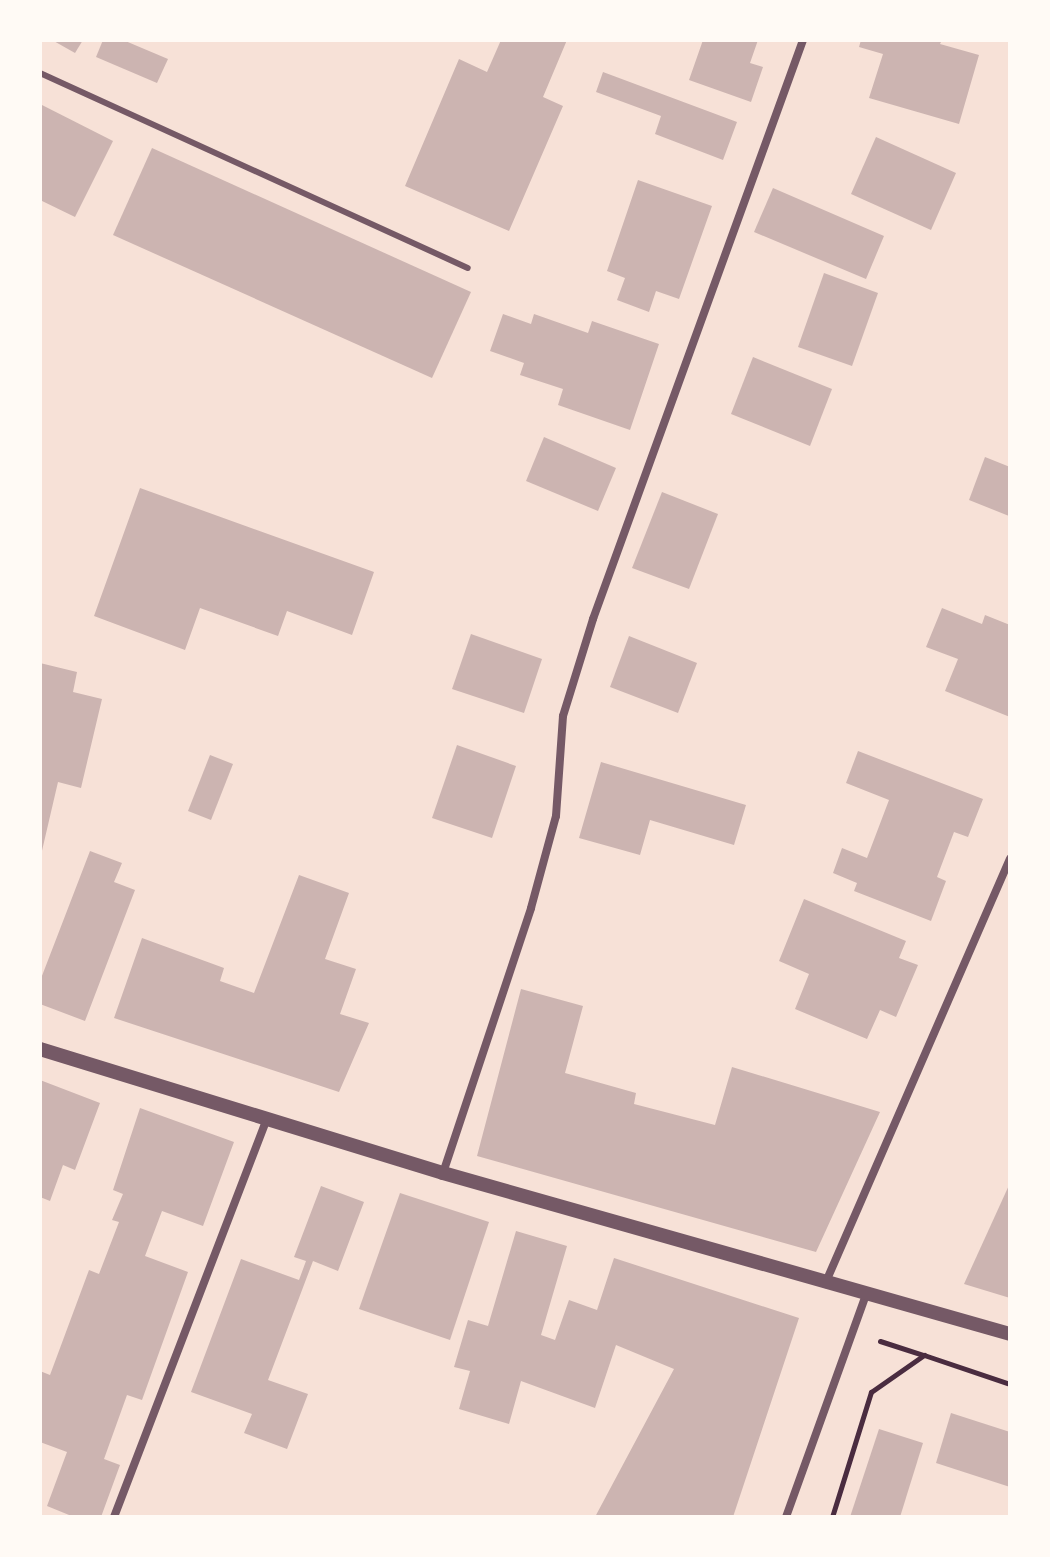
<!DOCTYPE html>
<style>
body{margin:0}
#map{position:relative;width:1050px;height:1557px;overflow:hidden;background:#f7e1d7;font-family:"Archivo Narrow",sans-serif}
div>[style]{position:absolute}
.building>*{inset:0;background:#ccb4b1}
.path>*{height:5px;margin:-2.5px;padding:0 2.5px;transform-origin:2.5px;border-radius:2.5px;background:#4a2c40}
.service>*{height:6px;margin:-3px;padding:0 3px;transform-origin:3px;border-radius:3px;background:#755966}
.minor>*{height:8px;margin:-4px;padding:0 4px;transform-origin:4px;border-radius:4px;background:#755966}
.tertiary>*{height:14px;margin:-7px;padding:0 7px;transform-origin:7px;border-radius:7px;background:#755966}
span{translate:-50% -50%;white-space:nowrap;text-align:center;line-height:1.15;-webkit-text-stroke:7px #fffaf5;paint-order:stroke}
.frame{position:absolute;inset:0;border:42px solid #fffaf5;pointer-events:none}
</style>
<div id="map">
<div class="building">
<div style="clip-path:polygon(52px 40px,83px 40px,75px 53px)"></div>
<div style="clip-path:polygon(103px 40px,123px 40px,168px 59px,157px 83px,96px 57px)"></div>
<div style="clip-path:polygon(501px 40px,567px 40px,543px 97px,563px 106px,509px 231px,405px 186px,459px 59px,487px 72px)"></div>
<div style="clip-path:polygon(703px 40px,758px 40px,750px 63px,763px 67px,751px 102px,689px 80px)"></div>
<div style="clip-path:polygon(861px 40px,942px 40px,940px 44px,979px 55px,959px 124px,869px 98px,883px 54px,859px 47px)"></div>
<div style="clip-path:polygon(603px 72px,737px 122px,723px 160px,655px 134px,661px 116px,596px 92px)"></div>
<div style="clip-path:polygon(40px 104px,113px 141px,75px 217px,40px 200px)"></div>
<div style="clip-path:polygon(876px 137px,956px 173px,931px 230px,851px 194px)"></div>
<div style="clip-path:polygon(152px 148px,471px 292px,432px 378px,113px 235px)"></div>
<div style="clip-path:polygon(638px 180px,712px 206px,679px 299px,656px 291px,649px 312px,617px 300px,625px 278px,607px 271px)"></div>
<div style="clip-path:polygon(773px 188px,884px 236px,866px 279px,754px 232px)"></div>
<div style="clip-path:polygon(824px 273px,878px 293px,852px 366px,798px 347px)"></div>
<div style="clip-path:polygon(503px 314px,531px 324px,534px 314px,588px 333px,592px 321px,659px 344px,630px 430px,558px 405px,563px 389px,520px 375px,524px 363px,490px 351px)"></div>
<div style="clip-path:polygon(753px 357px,832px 389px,810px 446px,731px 414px)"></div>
<div style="clip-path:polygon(544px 437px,616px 468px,598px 511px,526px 481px)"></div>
<div style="clip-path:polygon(985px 457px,1010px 467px,1009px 516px,969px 500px)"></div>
<div style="clip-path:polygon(140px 488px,374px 572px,352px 635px,287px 611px,278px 636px,200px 608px,185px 650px,94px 616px)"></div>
<div style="clip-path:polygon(662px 492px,718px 514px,689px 589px,632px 568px)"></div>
<div style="clip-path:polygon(942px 608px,982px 624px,985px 615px,1010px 625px,1010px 717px,945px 691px,958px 659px,926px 647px)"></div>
<div style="clip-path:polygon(471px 634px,542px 659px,524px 713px,452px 689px)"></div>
<div style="clip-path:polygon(629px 636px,697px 663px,678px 713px,610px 687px)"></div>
<div style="clip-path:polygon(40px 663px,77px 672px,73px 692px,102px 699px,81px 788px,58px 782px,41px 855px)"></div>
<div style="clip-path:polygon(457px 745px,516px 766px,492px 838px,432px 818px)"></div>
<div style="clip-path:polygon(858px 751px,983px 799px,968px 837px,954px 832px,937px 877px,946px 881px,931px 921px,854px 891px,857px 883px,833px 873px,842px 848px,867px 858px,889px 800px,846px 783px)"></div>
<div style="clip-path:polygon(210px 755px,233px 764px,211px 820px,188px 811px)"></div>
<div style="clip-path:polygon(601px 762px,746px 805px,734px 845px,650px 820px,640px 855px,579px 838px)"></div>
<div style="clip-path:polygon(90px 851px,122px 863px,114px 882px,135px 890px,85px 1021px,40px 1004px,40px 981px)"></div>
<div style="clip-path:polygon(299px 875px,349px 893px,325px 959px,356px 969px,340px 1014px,369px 1023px,339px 1092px,114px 1018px,142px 938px,224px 968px,220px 981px,254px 993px)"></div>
<div style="clip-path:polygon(804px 899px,906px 941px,899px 958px,918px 965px,896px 1017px,880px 1010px,867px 1039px,795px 1009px,809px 974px,779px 961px)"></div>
<div style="clip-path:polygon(521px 989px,583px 1006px,565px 1073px,636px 1093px,634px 1104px,715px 1125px,732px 1067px,880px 1112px,816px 1252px,477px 1156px)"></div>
<div style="clip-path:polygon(40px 1080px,100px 1103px,75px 1170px,63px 1165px,50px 1201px,40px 1197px)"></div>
<div style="clip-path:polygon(140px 1108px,234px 1142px,203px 1226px,162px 1211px,145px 1256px,188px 1272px,142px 1400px,127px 1395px,104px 1459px,120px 1465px,101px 1517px,74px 1517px,47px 1506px,67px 1452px,40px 1442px,40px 1371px,50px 1375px,89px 1270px,99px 1274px,119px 1222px,112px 1220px,123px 1194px,113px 1190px)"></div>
<div style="clip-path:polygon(1010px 1183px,1010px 1298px,964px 1284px)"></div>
<div style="clip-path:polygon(321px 1186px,364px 1202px,338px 1271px,313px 1261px,268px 1380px,308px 1394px,287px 1449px,244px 1433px,252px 1414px,191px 1392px,241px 1259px,299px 1280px,306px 1261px,294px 1257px)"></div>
<div style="clip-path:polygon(400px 1193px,489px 1222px,450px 1340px,359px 1309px)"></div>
<div style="clip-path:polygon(516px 1231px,567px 1246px,541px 1335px,555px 1340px,569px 1300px,597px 1310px,614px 1258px,799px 1318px,733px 1517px,595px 1517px,674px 1369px,616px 1345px,595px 1408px,521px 1381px,509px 1424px,459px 1409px,470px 1371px,454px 1367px,468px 1320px,488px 1326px)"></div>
<div style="clip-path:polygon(951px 1413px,1010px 1432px,1010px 1487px,936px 1463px)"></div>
<div style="clip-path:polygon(879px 1429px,923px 1443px,900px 1517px,850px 1517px)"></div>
</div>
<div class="path">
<div style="left:880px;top:1341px;width:45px;rotate:18deg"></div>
<div style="left:832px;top:1517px;width:131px;rotate:-72.7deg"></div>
<div style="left:871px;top:1392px;width:65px;rotate:-34.9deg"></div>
<div style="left:924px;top:1355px;width:91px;rotate:18.6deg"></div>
</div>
<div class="service">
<div style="left:40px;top:73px;width:470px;rotate:24.5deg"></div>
</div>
<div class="minor">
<div style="left:443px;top:1173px;width:279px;rotate:-71.6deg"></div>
<div style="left:531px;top:908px;width:95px;rotate:-74.8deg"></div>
<div style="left:556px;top:816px;width:100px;rotate:-86deg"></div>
<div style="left:563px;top:716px;width:102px;rotate:-72.8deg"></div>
<div style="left:593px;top:619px;width:616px;rotate:-70.06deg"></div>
<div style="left:825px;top:1284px;width:464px;rotate:-66.5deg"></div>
<div style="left:114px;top:1517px;width:425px;rotate:-69deg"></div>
<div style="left:786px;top:1517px;width:236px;rotate:-70.2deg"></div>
</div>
<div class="tertiary">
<div style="left:40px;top:1049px;width:422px;rotate:17.1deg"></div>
<div style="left:443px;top:1173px;width:589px;rotate:15.85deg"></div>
</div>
<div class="frame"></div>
</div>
